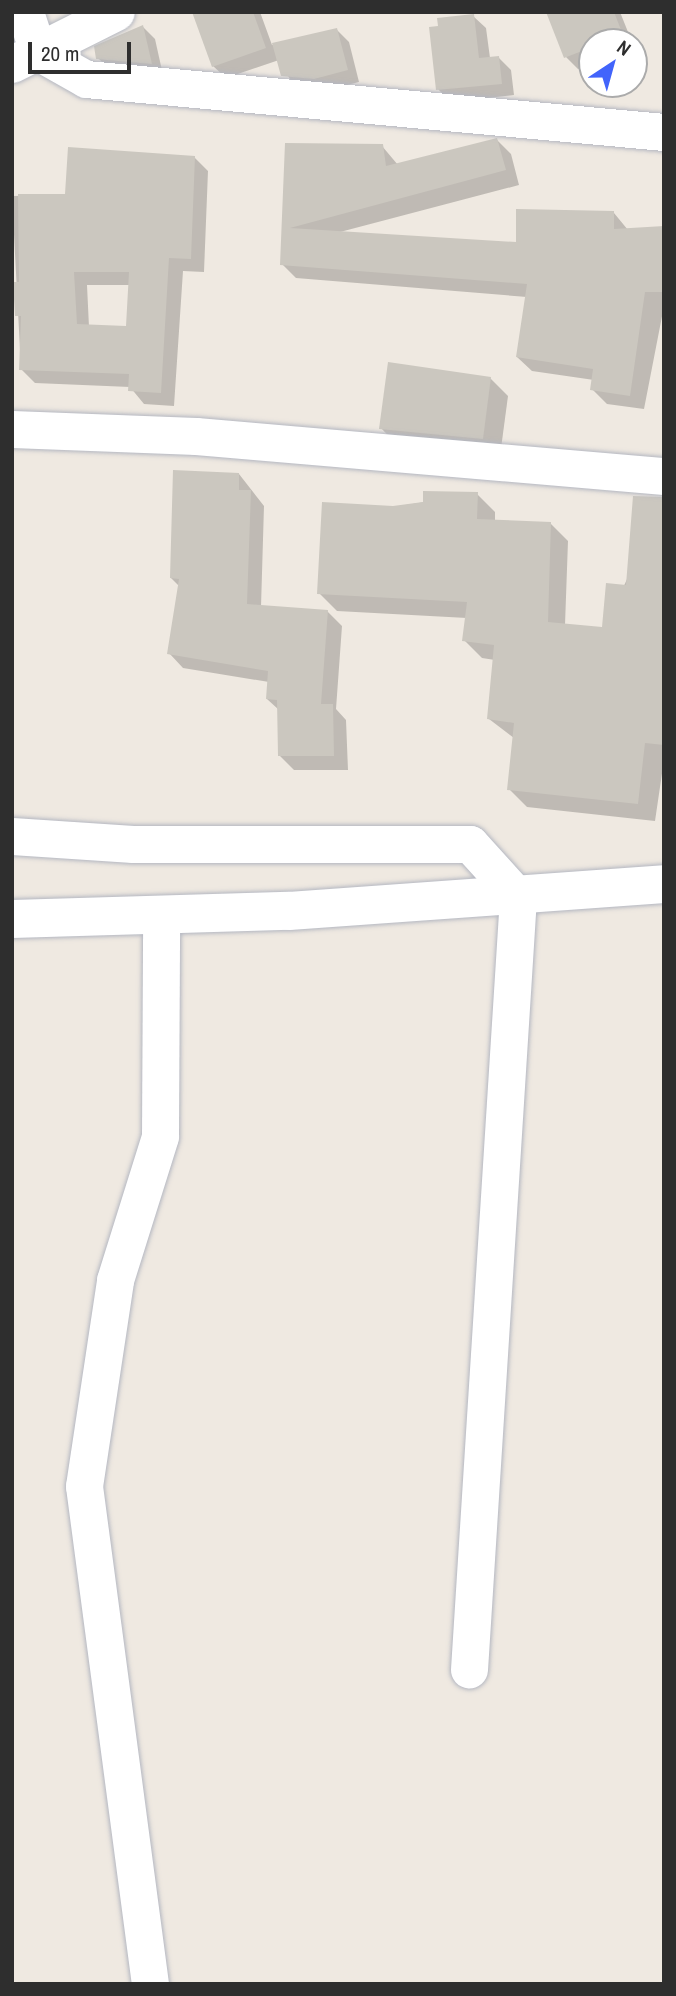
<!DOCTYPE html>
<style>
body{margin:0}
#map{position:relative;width:676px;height:1996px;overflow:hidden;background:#efe9e1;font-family:"Archivo Narrow",sans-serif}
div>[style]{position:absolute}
.shadow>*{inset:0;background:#0003}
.building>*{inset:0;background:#cbc7bf}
.roads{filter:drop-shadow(0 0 2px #b4b7c1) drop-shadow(0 0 2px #b4b7c1)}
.street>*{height:37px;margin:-18.5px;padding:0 18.5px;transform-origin:18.5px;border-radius:18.5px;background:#fff}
.secondary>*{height:38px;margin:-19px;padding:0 19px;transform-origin:19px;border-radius:19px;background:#fff}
span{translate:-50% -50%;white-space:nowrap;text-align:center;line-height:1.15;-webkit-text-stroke:6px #fff;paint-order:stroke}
.frame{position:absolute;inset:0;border:14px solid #2e2e2e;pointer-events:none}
.north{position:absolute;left:578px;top:28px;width:70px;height:70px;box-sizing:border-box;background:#fff;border:2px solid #ababab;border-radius:50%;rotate:36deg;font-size:19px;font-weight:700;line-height:28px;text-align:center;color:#2e2e2e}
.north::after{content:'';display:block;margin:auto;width:24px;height:32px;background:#4264fb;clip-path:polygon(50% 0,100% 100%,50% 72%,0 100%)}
.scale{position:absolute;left:28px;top:42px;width:103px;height:32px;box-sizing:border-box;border:4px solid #2e2e2e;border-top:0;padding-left:9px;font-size:21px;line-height:24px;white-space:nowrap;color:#2e2e2e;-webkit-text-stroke:5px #fff;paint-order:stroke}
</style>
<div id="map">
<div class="shadow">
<div style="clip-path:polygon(194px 12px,260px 12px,272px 45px,336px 29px,349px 42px,359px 82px,327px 90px,295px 88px,279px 60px,226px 78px,213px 66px)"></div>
<div style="clip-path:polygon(548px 12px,620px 12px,632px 42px,592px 42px,592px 64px,578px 69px,566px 57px)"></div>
<div style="clip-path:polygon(473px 16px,486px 28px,490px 58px,498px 57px,511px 70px,514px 95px,450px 102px,438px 89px)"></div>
<div style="clip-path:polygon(143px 27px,155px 39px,163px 75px,111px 71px,98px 58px)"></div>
<div style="clip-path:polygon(497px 140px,511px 154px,519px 185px,340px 232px,518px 244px,614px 213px,628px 230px,664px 228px,664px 306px,644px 409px,607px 404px,592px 389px,594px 380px,532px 371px,517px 357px,527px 297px,296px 278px,282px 264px,287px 145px,382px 146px,398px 165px)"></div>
<div style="clip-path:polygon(evenodd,194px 157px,208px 171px,204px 272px,183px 271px,174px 406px,144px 404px,130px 387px,35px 383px,21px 369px,12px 196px,67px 195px,194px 157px,87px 285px,130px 285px,128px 328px,89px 327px,87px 285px)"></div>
<div style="clip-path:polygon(490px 378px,508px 396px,500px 456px,398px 446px,381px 428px)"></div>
<div style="clip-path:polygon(239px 474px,264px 506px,261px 607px,327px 611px,342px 626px,336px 709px,346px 720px,348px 770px,294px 770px,280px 756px,279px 710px,267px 699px,269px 682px,183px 668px,169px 653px,179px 586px,171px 578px)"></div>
<div style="clip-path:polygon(477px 494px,495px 512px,495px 522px,550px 523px,568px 541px,565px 625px,604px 629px,664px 499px,664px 760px,655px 821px,527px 807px,509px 789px,514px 738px,489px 719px,495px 660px,482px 658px,464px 640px,467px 618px,337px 611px,319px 593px,393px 507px)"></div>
</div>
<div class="building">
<div style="clip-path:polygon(192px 12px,253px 12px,266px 48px,212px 67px)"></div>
<div style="clip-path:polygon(546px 12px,614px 12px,623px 35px,564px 58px)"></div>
<div style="clip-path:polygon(474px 14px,479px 58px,499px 56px,502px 84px,436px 90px,429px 27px,438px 26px,437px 18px)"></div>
<div style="clip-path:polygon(143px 25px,152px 64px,96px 59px,94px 46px)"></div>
<div style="clip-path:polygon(337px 28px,348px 70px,314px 79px,281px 76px,272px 43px)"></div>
<div style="clip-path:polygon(497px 138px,506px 170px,290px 228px,516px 242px,516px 209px,614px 211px,614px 229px,664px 226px,664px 292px,645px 292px,630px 396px,590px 390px,593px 369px,516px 357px,527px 284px,280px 265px,285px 143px,383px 144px,386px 166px)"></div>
<div style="clip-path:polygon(evenodd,68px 147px,195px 156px,191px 259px,169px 258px,161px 393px,128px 391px,129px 374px,19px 370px,21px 316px,15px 316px,13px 282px,19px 282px,18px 194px,65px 194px,68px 147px,74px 272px,129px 272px,126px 326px,77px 324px,74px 272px)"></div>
<div style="clip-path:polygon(388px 362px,491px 377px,483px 439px,379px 429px)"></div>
<div style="clip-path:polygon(173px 470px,239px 473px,239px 490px,251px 490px,247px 604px,328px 610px,321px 704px,333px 704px,334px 756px,278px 756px,277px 700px,266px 699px,268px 671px,167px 654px,179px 579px,170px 578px)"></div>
<div style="clip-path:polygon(423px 491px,478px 492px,477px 519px,551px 522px,548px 622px,602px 627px,606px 583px,626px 585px,633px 496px,664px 497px,664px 745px,645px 743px,638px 804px,507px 790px,514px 723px,487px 719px,494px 645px,462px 641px,467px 602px,317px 594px,322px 502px,393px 506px,423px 502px)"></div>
</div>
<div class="roads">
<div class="street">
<div style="left:25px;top:12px;width:42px;rotate:72deg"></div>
<div style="left:38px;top:52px;width:55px;rotate:29.4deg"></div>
<div style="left:86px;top:79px;width:580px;rotate:5.24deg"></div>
<div style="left:12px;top:64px;width:116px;rotate:-26.6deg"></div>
<div style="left:12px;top:429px;width:184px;rotate:2.2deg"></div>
<div style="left:196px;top:436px;width:470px;rotate:4.9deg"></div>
<div style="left:12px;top:836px;width:121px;rotate:3.8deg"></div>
<div style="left:133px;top:844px;width:337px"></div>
<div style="left:470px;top:844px;width:72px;rotate:47.8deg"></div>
<div style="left:518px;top:897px;width:774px;rotate:93.63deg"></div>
<div style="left:150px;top:1984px;width:502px;rotate:-97.55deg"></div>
<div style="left:84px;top:1486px;width:208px;rotate:-81.4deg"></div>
<div style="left:115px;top:1280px;width:151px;rotate:-72.6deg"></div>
<div style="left:160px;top:1136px;width:218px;rotate:-89.7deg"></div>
</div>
<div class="secondary">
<div style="left:12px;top:919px;width:277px;rotate:-1.7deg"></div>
<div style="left:289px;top:911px;width:376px;rotate:-4.1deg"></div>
</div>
</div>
<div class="frame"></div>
<div class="north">N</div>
<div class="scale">20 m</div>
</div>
